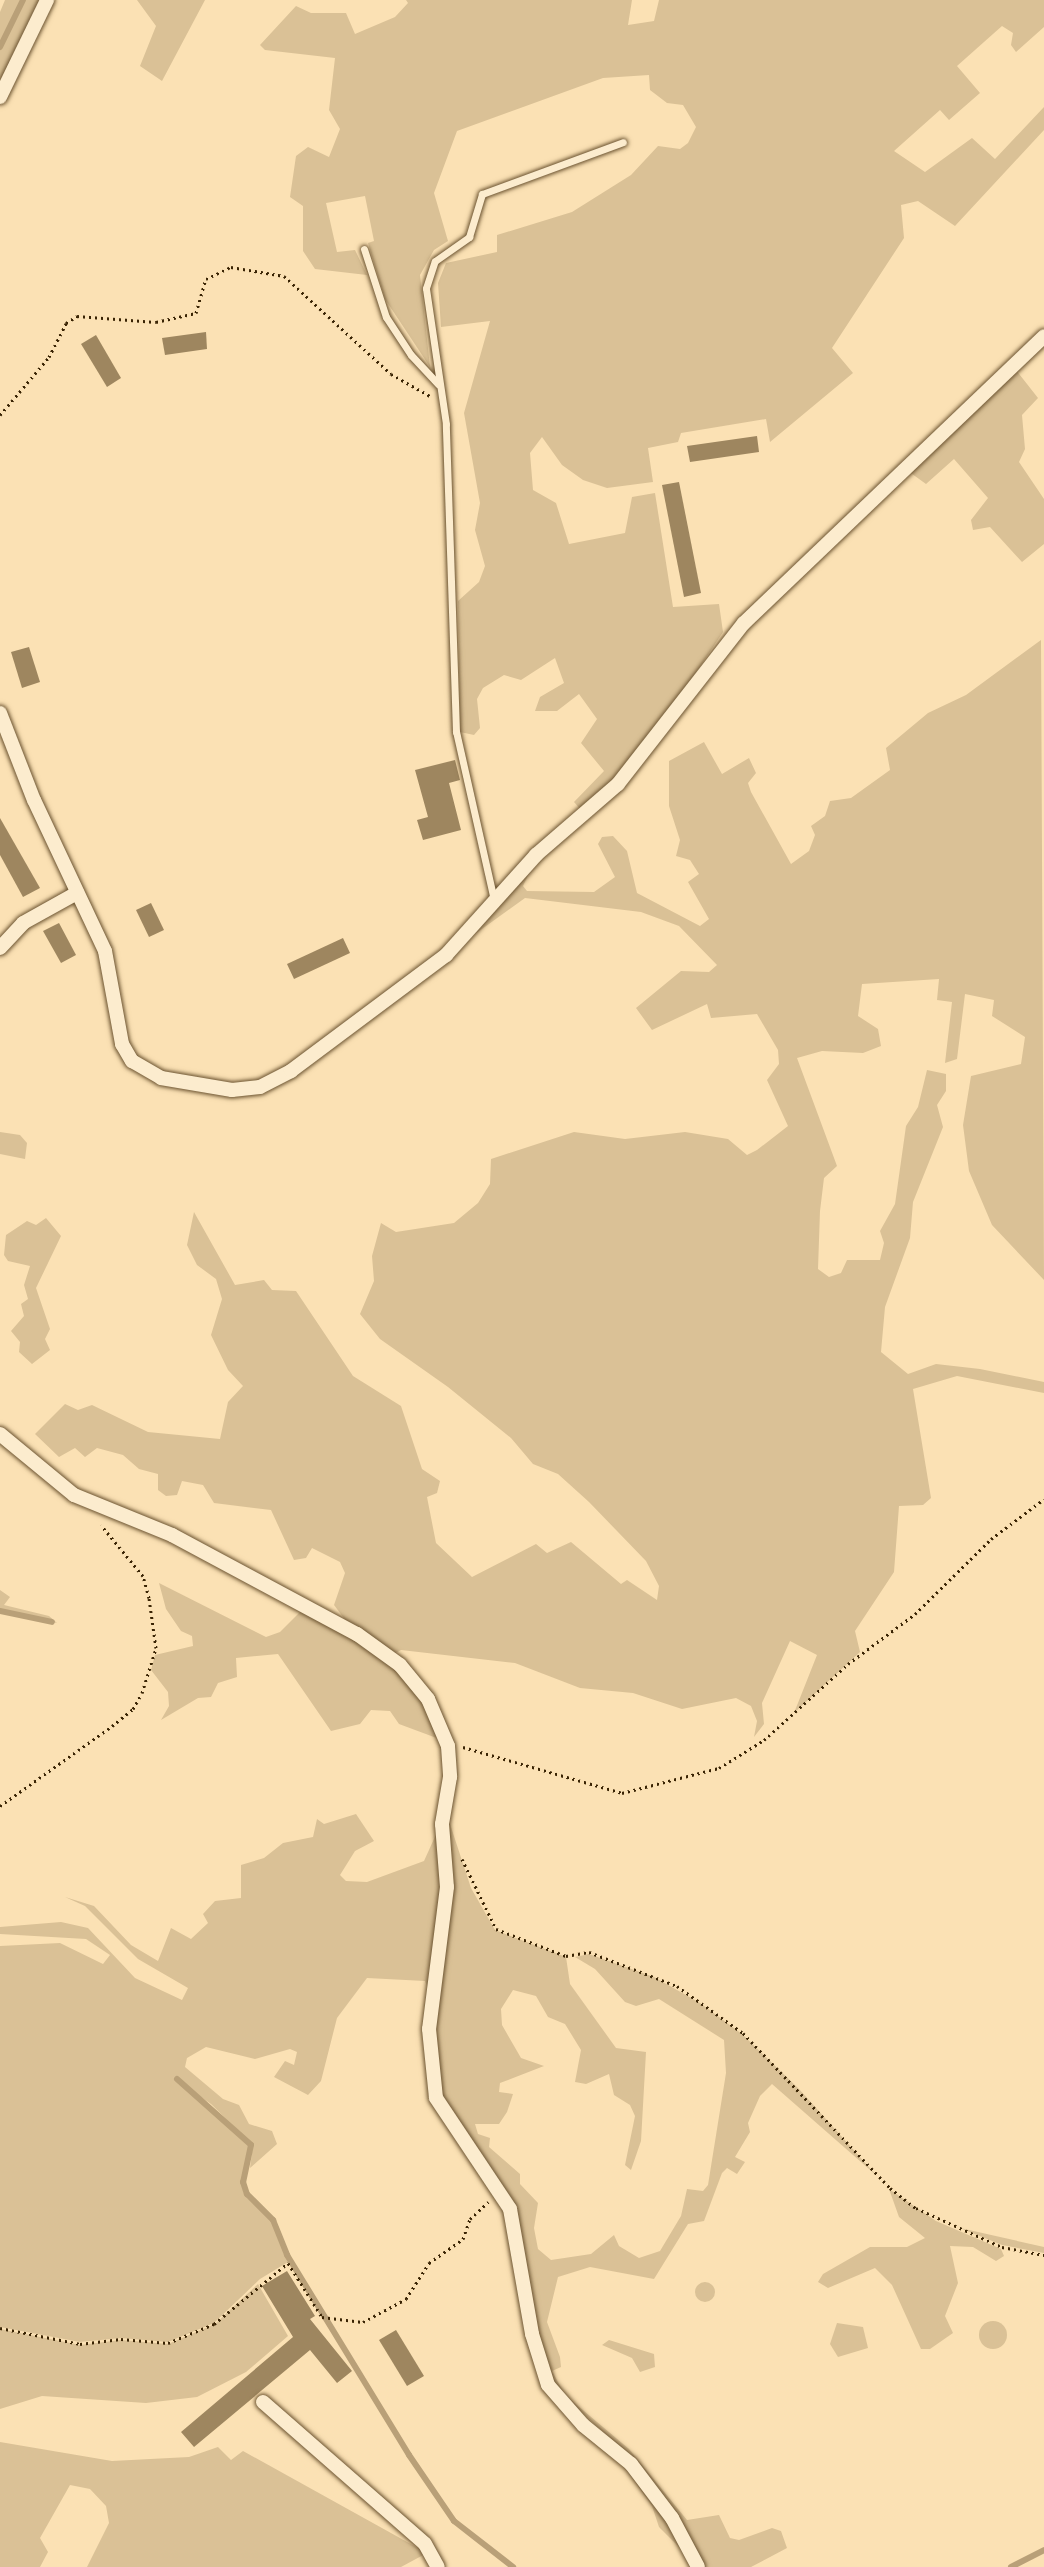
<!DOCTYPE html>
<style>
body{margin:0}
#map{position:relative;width:1044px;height:2567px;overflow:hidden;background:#fbe1b4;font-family:Cardo,serif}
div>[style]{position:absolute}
.green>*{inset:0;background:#dac196}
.round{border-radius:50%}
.stream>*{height:6px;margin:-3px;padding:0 3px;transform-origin:3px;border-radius:3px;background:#b9a078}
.building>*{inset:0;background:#9e865f}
.path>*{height:3px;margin-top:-1.5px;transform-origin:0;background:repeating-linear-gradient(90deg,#392303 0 2px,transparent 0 6px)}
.roads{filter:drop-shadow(0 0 2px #6a522f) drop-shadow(0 0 2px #6a522f)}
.lane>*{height:7px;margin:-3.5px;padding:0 3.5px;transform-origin:3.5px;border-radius:3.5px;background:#fcecce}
.street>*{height:14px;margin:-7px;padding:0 7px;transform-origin:7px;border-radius:7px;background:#fcecce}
span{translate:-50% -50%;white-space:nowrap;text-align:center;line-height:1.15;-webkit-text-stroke:7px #fcecce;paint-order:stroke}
</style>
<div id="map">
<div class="green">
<div style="clip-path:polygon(5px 0,21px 0,0 43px,0 12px)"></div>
<div style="clip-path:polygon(24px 0,40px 0,0 82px,0 49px)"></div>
<div style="clip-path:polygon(205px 0,162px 81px,140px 66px,156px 26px,137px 0)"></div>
<div style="clip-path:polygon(406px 0,632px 0,628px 25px,654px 21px,659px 0,1044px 0,1044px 27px,1016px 52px,1011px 45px,1013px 33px,1002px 26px,957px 66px,980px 93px,949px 120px,940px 110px,894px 151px,925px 172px,972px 138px,995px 159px,1044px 107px,1044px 130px,955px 226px,918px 201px,901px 205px,904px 238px,832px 348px,853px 373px,770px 442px,766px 419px,681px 433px,678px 442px,648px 448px,653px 482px,607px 488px,583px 480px,562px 465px,542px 437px,530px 453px,533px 490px,556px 503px,569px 544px,625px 533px,632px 497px,655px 493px,673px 607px,719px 604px,723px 632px,645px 749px,581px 810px,574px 802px,604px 771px,581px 743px,597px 719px,579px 694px,557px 711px,535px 711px,540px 697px,564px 683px,555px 658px,521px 680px,504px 675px,483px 688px,477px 699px,480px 728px,474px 735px,460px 732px,458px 601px,479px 582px,485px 566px,475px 530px,480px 503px,464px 413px,490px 321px,441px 327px,438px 283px,446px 263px,497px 252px,497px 235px,572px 212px,631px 175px,658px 146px,680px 149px,688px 143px,696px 127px,683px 105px,667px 103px,650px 90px,649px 75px,603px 78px,457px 131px,434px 193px,448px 241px,434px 250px,420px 275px,430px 367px,385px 299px,368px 243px,374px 241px,365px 196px,326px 203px,337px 252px,355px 250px,367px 275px,315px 269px,303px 251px,303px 206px,290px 197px,296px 156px,308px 147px,329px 157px,340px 129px,329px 110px,335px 58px,265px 50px,260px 45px,296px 6px,311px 13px,346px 13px,355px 34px,395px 17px,408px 3px)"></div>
<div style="clip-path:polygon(1016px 370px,1038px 398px,1022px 415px,1025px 449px,1019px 462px,1044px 499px,1044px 544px,1022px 562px,990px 527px,973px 530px,971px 520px,988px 498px,954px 459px,926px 484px,908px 471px)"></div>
<div style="clip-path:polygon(1041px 640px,1044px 1280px,992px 1225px,969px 1171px,963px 1125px,971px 1076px,1021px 1064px,1025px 1037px,992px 1016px,994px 1000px,965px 994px,957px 1059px,945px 1063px,952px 1002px,937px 1000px,939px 979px,862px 984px,858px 1016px,878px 1029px,881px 1046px,863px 1053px,822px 1051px,797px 1058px,837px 1166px,824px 1178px,820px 1211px,818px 1269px,829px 1277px,841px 1273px,847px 1260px,880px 1260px,884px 1243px,880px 1231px,895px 1204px,906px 1126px,918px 1107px,927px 1070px,946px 1074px,946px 1091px,937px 1105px,943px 1127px,913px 1202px,910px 1238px,885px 1307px,881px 1352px,908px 1374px,936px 1364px,980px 1369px,1044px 1382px,1044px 1393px,957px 1376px,913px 1389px,931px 1498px,923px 1505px,899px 1506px,894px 1572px,855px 1631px,860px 1652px,794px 1713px,817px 1655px,790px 1641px,762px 1703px,764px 1724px,754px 1737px,757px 1721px,751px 1706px,736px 1698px,682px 1709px,633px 1693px,580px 1688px,515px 1663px,401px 1650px,394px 1654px,346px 1621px,334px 1605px,345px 1573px,340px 1562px,312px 1548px,306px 1558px,294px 1560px,271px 1510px,214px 1503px,203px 1485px,182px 1481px,177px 1495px,166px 1496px,158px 1490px,158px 1474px,139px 1469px,123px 1455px,97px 1448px,85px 1457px,75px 1448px,59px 1457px,35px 1434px,65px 1404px,78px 1410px,92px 1405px,148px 1432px,220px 1439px,228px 1402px,243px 1386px,228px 1370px,211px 1335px,222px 1299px,216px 1279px,197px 1265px,187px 1245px,194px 1212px,235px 1285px,264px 1280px,272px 1290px,296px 1291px,353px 1376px,401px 1406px,422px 1469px,440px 1481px,437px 1493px,427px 1497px,436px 1543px,472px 1577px,536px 1544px,547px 1553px,571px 1542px,621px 1584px,627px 1580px,657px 1600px,659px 1586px,646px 1561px,589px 1502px,558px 1474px,533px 1464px,511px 1438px,448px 1387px,380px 1339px,360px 1314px,374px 1281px,372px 1256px,381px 1223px,396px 1232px,454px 1223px,478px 1203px,490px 1184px,491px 1159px,574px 1132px,625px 1139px,685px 1132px,728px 1139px,747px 1155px,757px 1150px,788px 1126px,767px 1080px,779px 1064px,778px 1050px,757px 1014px,711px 1018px,707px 1004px,652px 1030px,636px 1008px,681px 971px,709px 972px,717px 965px,679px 926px,641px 912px,525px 898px,475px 934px,536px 859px,523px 886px,527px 891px,594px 892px,615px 877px,598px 844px,602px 837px,613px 836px,627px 851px,637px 893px,700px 926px,709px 919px,688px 882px,699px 874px,690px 860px,676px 856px,680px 840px,669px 806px,669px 761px,704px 742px,722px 774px,749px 758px,756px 773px,748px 783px,751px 792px,791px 864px,809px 851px,815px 835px,811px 826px,825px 816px,830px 801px,851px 798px,890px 770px,886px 748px,928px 713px,966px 695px)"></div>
<div style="clip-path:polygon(0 1132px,20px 1135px,27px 1143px,25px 1159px,0 1154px)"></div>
<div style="clip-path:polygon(46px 1218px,61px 1236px,36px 1288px,50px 1329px,45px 1339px,50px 1350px,32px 1364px,19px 1352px,20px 1342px,11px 1331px,24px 1316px,21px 1304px,28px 1299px,24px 1285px,30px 1266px,8px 1261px,4px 1255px,6px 1235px,27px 1221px,36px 1225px)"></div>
<div style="clip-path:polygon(159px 1583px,266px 1637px,280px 1632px,305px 1607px,353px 1635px,412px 1684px,442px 1740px,399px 1724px,390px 1711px,371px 1710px,360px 1724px,331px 1731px,278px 1654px,236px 1658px,237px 1677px,218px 1683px,211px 1697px,198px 1698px,161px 1720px,169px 1706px,168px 1692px,151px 1670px,155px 1655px,193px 1646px,192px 1636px,181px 1631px,166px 1609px)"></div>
<div style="clip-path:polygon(0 1590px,10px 1597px,4px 1605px,49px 1616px,57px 1623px,0 1609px)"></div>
<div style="clip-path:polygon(356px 1814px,374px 1841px,355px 1851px,340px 1875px,346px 1881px,367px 1882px,424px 1861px,438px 1830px,441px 1911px,429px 1991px,425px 1981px,367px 1978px,337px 2018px,321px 2081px,308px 2095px,274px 2077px,285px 2061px,294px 2065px,297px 2052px,290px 2049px,255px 2059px,206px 2047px,187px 2058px,185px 2067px,223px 2099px,239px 2105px,249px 2124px,272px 2131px,277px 2144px,250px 2168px,253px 2145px,211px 2104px,173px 2077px,250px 2146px,242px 2182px,246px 2194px,271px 2220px,288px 2262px,260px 2279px,214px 2323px,168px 2342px,121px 2338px,80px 2342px,0 2327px,0 1946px,60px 1943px,103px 1964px,110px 1955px,86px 1939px,0 1934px,0 1927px,61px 1922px,88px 1928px,135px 1978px,182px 2000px,188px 1988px,138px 1959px,85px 1906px,65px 1897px,94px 1906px,131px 1945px,158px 1961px,171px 1928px,191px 1939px,208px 1923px,203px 1914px,215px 1901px,241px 1898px,241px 1865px,264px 1858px,283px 1843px,313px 1837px,317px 1819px,324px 1824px)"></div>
<div style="clip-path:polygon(449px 1821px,471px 1888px,495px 1930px,566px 1957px,570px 1984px,616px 2048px,646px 2052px,641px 2141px,631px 2170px,625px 2165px,635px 2116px,630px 2105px,614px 2095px,609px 2074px,586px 2084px,575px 2082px,581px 2050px,565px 2024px,548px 2017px,536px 1996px,513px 1990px,501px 2009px,502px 2025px,521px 2058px,544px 2066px,500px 2083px,499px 2092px,513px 2094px,507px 2112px,499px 2124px,475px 2124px,478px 2134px,490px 2138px,489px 2147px,520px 2174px,520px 2184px,538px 2203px,534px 2228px,538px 2249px,551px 2260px,591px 2254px,614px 2235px,619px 2246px,639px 2258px,660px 2251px,681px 2216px,687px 2189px,703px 2191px,708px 2185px,726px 2073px,724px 2040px,659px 1999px,636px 2006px,625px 2002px,595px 1969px,575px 1957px,589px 1954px,654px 1977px,700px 2003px,742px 2034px,799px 2089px,877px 2176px,772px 2084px,760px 2096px,748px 2123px,750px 2132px,735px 2157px,745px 2162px,737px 2174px,727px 2168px,722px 2173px,704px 2221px,688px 2224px,654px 2279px,590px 2267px,558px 2277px,547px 2322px,560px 2357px,561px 2367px,552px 2371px,565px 2395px,629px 2449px,687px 2520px,719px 2515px,730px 2538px,739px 2540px,772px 2528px,781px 2531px,787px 2548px,751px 2567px,702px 2567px,675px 2513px,630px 2456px,557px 2390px,544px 2363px,521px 2230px,442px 2103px,432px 2058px)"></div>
<div style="clip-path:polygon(889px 2189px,936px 2221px,1001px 2249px,1004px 2256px,996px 2261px,973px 2247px,950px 2246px,958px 2283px,945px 2316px,953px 2333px,930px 2349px,921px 2349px,892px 2285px,875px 2268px,828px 2288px,818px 2282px,823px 2274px,870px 2247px,907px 2247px,925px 2238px,899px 2217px)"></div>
<div style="clip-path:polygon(960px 2228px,1044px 2247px,1044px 2253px,1002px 2245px)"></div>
<div class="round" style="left:695px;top:2282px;width:20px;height:20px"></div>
<div style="clip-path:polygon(258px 2284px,288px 2336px,246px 2372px,197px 2397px,146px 2403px,42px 2396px,0 2409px,0 2329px,80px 2345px,121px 2340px,168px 2344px,215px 2324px)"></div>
<div class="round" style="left:979px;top:2321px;width:28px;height:28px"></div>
<div style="clip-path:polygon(837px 2323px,863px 2327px,868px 2348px,838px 2357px,830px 2344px)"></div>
<div style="clip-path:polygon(609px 2340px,654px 2354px,655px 2367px,640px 2372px,632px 2358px,602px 2345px)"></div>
<div style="clip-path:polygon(0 2442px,112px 2461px,189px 2457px,218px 2447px,231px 2460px,243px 2451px,427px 2553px,401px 2567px,87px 2567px,109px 2523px,106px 2506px,90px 2489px,70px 2485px,40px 2538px,48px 2552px,40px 2567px,0 2567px)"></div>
<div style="clip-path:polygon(625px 2468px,666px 2516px,688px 2556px,659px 2527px,652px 2506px)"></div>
</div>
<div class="stream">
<div style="left:0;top:47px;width:52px;rotate:-63.9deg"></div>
<div style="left:0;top:1611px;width:53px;rotate:11.9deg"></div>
<div style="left:177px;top:2079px;width:99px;rotate:41.7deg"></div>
<div style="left:251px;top:2145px;width:38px;rotate:102deg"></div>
<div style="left:243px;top:2182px;width:13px;rotate:72deg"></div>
<div style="left:247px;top:2194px;width:37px;rotate:45deg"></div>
<div style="left:273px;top:2220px;width:38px;rotate:68deg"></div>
<div style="left:287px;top:2255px;width:234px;rotate:58.6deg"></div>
<div style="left:409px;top:2455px;width:80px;rotate:55.7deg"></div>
<div style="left:454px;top:2521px;width:75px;rotate:37.9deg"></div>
<div style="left:1011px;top:2567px;width:37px;rotate:-27deg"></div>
</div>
<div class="building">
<div style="clip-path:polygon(206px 332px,207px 349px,165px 355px,162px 338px)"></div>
<div style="clip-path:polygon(96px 335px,121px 378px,107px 387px,81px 344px)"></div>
<div style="clip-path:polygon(757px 436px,759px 452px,690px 462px,687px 446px)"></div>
<div style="clip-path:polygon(679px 482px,701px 593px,684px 597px,662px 485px)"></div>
<div style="clip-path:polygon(29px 647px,40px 682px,22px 688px,11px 652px)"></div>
<div style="clip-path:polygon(455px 760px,460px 780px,449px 783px,461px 830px,423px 840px,417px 820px,428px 817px,415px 770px)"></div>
<div style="clip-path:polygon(0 818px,40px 888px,23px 897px,0 855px)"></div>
<div style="clip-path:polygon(151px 903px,164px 930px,149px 937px,136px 910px)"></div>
<div style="clip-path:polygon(59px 923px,76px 955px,61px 963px,43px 931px)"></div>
<div style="clip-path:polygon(343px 938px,350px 953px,294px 979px,287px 964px)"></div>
<div style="clip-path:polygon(287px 2271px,315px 2316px,310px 2319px,352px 2371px,337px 2383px,310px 2350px,194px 2447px,181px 2432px,293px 2337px,262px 2286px)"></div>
<div style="clip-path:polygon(396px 2330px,424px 2376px,407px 2386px,379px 2340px)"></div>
</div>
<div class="path">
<div style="left:0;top:415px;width:76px;rotate:-49.8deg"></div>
<div style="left:49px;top:357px;width:38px;rotate:-63deg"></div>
<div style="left:66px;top:323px;width:13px;rotate:-32deg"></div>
<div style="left:77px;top:316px;width:79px;rotate:4.3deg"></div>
<div style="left:156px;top:322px;width:41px;rotate:-12.7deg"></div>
<div style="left:196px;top:313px;width:35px;rotate:-74deg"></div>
<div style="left:206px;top:279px;width:28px;rotate:-26deg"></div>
<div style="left:231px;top:267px;width:54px;rotate:9.6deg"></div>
<div style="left:284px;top:276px;width:145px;rotate:42.5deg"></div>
<div style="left:391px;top:374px;width:45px;rotate:29.4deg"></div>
<div style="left:463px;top:1747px;width:166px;rotate:16.1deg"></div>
<div style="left:622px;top:1793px;width:100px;rotate:-14.5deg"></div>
<div style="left:719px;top:1768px;width:53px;rotate:-31.9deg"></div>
<div style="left:764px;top:1740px;width:113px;rotate:-42.1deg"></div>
<div style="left:848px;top:1664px;width:84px;rotate:-36.7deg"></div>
<div style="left:915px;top:1614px;width:107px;rotate:-44.6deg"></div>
<div style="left:991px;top:1539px;width:66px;rotate:-37deg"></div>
<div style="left:0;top:1806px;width:138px;rotate:-35.5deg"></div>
<div style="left:112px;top:1726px;width:27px;rotate:-39deg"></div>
<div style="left:133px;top:1709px;width:18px;rotate:-61deg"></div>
<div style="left:142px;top:1693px;width:47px;rotate:-72.7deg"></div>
<div style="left:156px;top:1648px;width:50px;rotate:-98deg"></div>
<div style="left:149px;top:1598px;width:23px;rotate:-105deg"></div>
<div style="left:143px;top:1576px;width:66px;rotate:-129.5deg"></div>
<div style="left:462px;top:1859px;width:78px;rotate:64.1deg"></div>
<div style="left:496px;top:1929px;width:75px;rotate:21.1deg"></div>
<div style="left:566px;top:1956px;width:23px;rotate:-10deg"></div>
<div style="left:589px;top:1952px;width:94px;rotate:21.1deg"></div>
<div style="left:677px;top:1986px;width:81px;rotate:35.5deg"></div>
<div style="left:743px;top:2033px;width:214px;rotate:46.5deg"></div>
<div style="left:890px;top:2188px;width:33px;rotate:38deg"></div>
<div style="left:916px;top:2208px;width:94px;rotate:24.4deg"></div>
<div style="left:1002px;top:2247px;width:43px;rotate:10.8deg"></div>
<div style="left:0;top:2328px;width:82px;rotate:11.3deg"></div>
<div style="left:80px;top:2344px;width:41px;rotate:-7deg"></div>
<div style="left:121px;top:2339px;width:47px;rotate:4.9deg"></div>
<div style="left:168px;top:2343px;width:50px;rotate:-22.4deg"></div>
<div style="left:214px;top:2324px;width:96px;rotate:-39.5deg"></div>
<div style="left:288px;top:2263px;width:64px;rotate:57.8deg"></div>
<div style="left:322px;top:2317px;width:41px;rotate:7deg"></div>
<div style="left:363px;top:2322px;width:49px;rotate:-28.1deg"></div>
<div style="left:406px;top:2299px;width:43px;rotate:-57.4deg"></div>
<div style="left:429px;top:2263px;width:42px;rotate:-35.2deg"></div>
<div style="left:463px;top:2239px;width:21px;rotate:-71deg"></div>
<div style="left:470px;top:2219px;width:25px;rotate:-43deg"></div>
</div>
<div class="roads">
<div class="lane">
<div style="left:364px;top:249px;width:71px;rotate:72.1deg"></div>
<div style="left:386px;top:317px;width:45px;rotate:56.7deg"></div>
<div style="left:411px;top:355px;width:40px;rotate:47deg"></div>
<div style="left:494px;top:900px;width:172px;rotate:-102.7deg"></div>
<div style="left:456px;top:732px;width:308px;rotate:-91.9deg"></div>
<div style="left:446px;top:424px;width:137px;rotate:-98.4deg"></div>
<div style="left:426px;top:288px;width:28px;rotate:-72deg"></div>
<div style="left:435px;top:261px;width:42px;rotate:-35.2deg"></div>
<div style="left:469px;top:237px;width:45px;rotate:-73.2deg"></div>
<div style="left:482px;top:194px;width:150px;rotate:-20.2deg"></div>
</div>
<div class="street">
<div style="left:0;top:97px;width:108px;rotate:-64.1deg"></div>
<div style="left:0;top:713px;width:93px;rotate:68.7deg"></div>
<div style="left:34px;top:800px;width:167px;rotate:64.8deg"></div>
<div style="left:105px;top:951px;width:95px;rotate:79.6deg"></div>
<div style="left:122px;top:1044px;width:20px;rotate:60deg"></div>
<div style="left:132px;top:1061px;width:34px;rotate:30deg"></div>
<div style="left:161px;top:1078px;width:72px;rotate:9.6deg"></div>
<div style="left:232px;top:1090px;width:28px;rotate:-6deg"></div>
<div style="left:260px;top:1087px;width:35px;rotate:-27deg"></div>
<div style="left:291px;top:1071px;width:194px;rotate:-36.8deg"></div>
<div style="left:446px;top:955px;width:135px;rotate:-48deg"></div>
<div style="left:536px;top:855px;width:108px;rotate:-40.9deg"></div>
<div style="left:618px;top:784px;width:204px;rotate:-52deg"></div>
<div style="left:744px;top:623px;width:415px;rotate:-43.7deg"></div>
<div style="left:0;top:948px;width:34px;rotate:-47deg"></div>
<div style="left:23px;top:923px;width:62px;rotate:-29.1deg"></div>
<div style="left:0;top:1434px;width:96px;rotate:39.5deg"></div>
<div style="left:74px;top:1495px;width:106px;rotate:22.2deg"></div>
<div style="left:172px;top:1535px;width:210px;rotate:28.2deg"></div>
<div style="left:357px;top:1634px;width:53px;rotate:35.8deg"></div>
<div style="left:400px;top:1665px;width:44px;rotate:50.5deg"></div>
<div style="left:428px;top:1699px;width:51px;rotate:66.9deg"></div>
<div style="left:448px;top:1746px;width:31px;rotate:86deg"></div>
<div style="left:450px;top:1777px;width:48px;rotate:99.7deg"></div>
<div style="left:442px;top:1824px;width:63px;rotate:85.5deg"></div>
<div style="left:447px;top:1887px;width:143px;rotate:97.2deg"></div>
<div style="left:429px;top:2029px;width:69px;rotate:84.2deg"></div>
<div style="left:436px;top:2098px;width:133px;rotate:56.3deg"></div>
<div style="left:510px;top:2209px;width:127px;rotate:80deg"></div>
<div style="left:532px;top:2334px;width:53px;rotate:72.6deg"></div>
<div style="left:548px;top:2385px;width:53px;rotate:48.8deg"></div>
<div style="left:583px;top:2425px;width:62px;rotate:39.1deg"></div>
<div style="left:631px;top:2464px;width:68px;rotate:52.8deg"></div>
<div style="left:672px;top:2518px;width:55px;rotate:62deg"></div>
<div style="left:263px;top:2402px;width:215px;rotate:41.2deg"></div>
<div style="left:425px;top:2544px;width:26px;rotate:61deg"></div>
</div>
</div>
</div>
